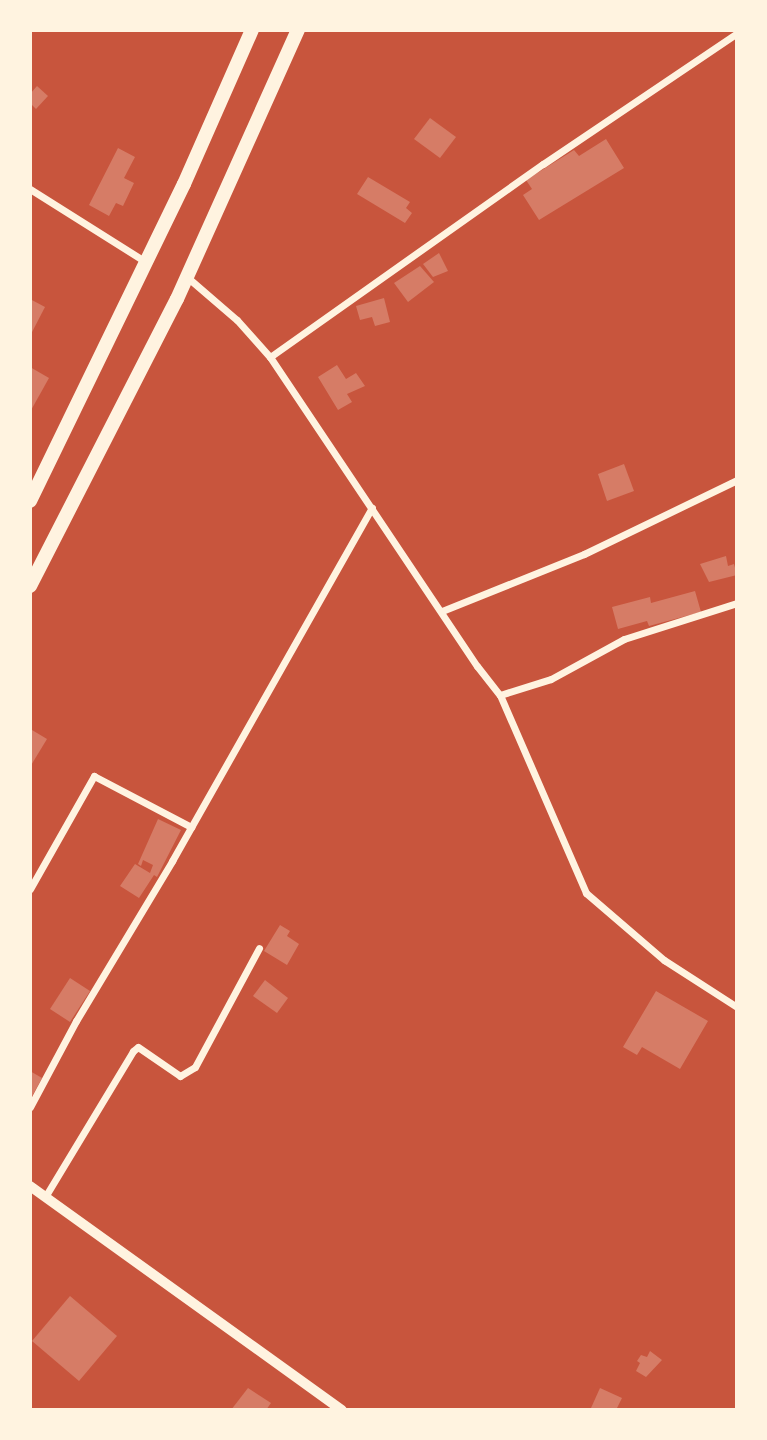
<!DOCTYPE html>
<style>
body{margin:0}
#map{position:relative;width:767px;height:1440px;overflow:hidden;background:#c8553d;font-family:Karla,sans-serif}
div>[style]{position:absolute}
.building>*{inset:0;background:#d67c66}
.minor>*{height:7px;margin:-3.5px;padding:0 3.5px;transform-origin:3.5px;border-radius:3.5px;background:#fff3e0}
.tertiary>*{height:10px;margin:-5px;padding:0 5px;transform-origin:5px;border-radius:5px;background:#fff3e0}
.trunk>*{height:14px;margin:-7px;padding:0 7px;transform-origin:7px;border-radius:7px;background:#fff3e0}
span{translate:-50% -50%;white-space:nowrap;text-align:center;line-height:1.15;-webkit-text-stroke:7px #fff3e0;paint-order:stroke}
.frame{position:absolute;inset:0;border:32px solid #fff3e0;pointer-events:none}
</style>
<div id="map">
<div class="building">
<div style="clip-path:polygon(37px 86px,48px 96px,36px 109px,30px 103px,30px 94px)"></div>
<div style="clip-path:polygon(430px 118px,456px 137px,440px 158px,414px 139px)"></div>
<div style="clip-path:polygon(606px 139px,624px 168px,539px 220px,523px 195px,532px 189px,526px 180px,574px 150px,579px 156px)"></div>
<div style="clip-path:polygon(118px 148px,135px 157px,124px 178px,134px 183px,123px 206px,116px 203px,109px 216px,89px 205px)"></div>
<div style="clip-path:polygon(368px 177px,410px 202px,406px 208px,412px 213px,405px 223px,357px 194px)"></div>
<div style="clip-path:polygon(439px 253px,448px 271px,433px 277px,423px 264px)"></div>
<div style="clip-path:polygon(420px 266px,434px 282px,408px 302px,394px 283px)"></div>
<div style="clip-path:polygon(384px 298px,390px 322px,375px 326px,372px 317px,360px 320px,356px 306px)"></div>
<div style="clip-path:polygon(30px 299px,45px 307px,30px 336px)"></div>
<div style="clip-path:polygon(337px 365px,346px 379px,356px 373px,365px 386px,347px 394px,352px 402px,338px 410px,318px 377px)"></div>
<div style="clip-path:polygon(30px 367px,49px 378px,30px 412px)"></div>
<div style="clip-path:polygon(624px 464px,634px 491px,607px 501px,598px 474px)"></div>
<div style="clip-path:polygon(726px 556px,728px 566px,734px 564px,737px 575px,709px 582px,700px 564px)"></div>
<div style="clip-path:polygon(695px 591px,701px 612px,649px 626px,647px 621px,618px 629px,612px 607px,650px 597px,651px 603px)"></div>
<div style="clip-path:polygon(32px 730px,47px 739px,30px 767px,30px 732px)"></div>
<div style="clip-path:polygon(158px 819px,181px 830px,157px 877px,154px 875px,139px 898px,120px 886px,135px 864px,150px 873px,153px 865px,143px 860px,141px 866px,138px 864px)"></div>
<div style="clip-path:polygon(280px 925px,290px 931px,287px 936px,299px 944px,287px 965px,264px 951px)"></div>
<div style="clip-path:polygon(70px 978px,90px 991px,70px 1022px,50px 1009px)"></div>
<div style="clip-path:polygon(265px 980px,288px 998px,277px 1013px,253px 996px)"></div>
<div style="clip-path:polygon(656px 991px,708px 1021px,680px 1069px,642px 1047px,637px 1055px,623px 1047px)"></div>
<div style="clip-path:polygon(30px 1071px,42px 1078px,30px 1100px)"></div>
<div style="clip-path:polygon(70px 1296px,117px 1336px,79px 1381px,32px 1341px)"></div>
<div style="clip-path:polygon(650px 1351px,662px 1360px,646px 1377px,636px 1371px,640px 1363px,637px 1361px,641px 1355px,647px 1357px)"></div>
<div style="clip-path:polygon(248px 1388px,271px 1403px,266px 1410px,231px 1410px)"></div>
<div style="clip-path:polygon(600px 1388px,622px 1398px,616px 1410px,591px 1408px)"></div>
</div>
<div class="minor">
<div style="left:30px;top:189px;width:137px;rotate:32.2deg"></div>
<div style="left:187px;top:277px;width:66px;rotate:40.7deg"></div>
<div style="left:237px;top:320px;width:50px;rotate:48.3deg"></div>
<div style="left:270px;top:357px;width:372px;rotate:56.2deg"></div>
<div style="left:477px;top:666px;width:37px;rotate:52deg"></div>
<div style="left:500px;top:695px;width:216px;rotate:66.5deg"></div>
<div style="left:586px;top:893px;width:103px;rotate:40.7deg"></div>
<div style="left:664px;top:960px;width:87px;rotate:32.8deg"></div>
<div style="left:270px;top:357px;width:334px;rotate:-35.3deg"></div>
<div style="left:543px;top:164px;width:234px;rotate:-34deg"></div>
<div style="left:442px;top:611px;width:153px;rotate:-21.9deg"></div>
<div style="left:584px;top:554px;width:170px;rotate:-25.8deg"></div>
<div style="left:500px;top:695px;width:53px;rotate:-17.4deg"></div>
<div style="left:551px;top:679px;width:83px;rotate:-28.7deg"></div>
<div style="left:624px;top:639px;width:119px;rotate:-17.7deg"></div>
<div style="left:30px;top:889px;width:130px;rotate:-60.5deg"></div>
<div style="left:94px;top:776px;width:110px;rotate:27.7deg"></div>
<div style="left:30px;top:1107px;width:98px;rotate:-61.9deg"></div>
<div style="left:76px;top:1021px;width:187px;rotate:-59deg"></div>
<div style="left:172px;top:861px;width:406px;rotate:-60.5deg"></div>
<div style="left:45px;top:1197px;width:170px;rotate:-58.9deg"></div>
<div style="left:133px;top:1051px;width:6px;rotate:-39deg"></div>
<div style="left:138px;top:1047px;width:51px;rotate:34.6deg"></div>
<div style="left:180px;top:1076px;width:17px;rotate:-31deg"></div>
<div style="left:195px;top:1067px;width:135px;rotate:-61.7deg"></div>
</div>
<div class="tertiary">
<div style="left:30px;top:1186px;width:384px;rotate:35.7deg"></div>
</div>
<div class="trunk">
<div style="left:30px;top:501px;width:352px;rotate:-64.1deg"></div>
<div style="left:184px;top:184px;width:168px;rotate:-66.2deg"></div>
<div style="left:30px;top:586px;width:322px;rotate:-62.9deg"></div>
<div style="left:177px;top:299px;width:295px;rotate:-65.8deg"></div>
</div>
<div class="frame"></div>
</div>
